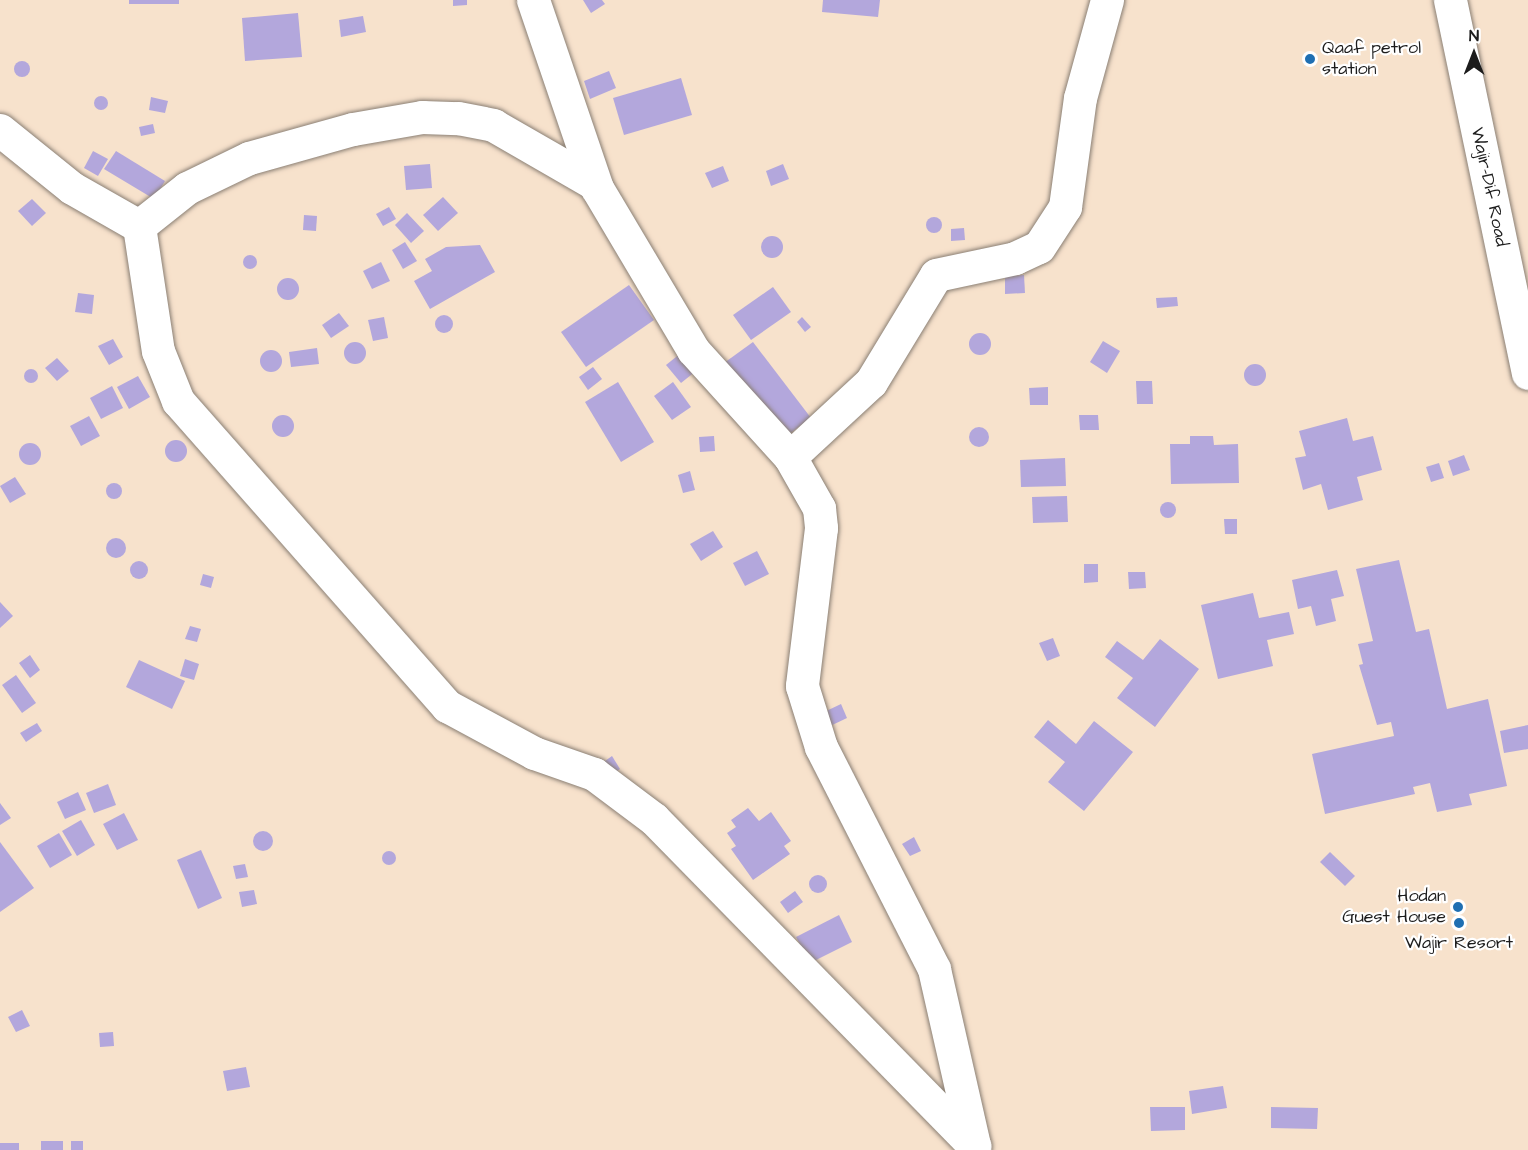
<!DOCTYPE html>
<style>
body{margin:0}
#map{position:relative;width:1528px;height:1150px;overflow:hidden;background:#f7e2cc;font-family:"Architects Daughter",sans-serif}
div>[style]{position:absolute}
.building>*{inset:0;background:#b3a7dc}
.round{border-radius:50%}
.roads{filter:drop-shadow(0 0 2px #8a7f74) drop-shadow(0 0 2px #8a7f74)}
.minor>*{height:33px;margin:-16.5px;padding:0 16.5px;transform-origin:16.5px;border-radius:16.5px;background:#fff}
.secondary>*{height:33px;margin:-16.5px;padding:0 16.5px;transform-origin:16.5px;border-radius:16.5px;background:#fff}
.dots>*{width:16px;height:16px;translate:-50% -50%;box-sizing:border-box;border:3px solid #fff;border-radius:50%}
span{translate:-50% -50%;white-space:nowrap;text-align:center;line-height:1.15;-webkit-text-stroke:4.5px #fff;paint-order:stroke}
.poi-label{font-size:18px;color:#1c1c1c}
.left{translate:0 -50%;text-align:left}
.right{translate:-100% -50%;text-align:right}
.street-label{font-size:18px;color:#1c1c1c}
.north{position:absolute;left:1444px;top:24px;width:60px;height:60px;-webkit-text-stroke:4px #fff;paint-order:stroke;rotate:0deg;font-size:16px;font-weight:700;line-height:24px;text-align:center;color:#1c1c1c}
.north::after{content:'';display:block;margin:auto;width:21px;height:27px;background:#1c1c1c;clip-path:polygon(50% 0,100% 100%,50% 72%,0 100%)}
</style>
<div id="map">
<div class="building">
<div style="clip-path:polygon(129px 0,179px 0,179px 4px,129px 4px)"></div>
<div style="clip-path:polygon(453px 0,467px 0,467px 5px,453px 6px)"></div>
<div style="clip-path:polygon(583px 0,602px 0,605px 4px,591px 13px)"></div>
<div style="clip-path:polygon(823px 0,880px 0,878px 17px,822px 12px)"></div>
<div style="clip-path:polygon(298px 13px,302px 57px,245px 61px,242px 18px)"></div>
<div style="clip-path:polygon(363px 16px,366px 32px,341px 37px,339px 20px)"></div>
<div class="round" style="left:14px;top:61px;width:16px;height:16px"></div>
<div style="clip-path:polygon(609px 71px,616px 88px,590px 99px,584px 81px)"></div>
<div style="clip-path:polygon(681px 78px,692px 115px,624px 135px,613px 98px)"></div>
<div class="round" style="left:94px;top:96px;width:14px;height:14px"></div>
<div style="clip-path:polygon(151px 97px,168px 101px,165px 113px,149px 110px)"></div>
<div style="clip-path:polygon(153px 124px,155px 133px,141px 136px,139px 127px)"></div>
<div style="clip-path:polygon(93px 151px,108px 159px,98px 176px,84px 168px)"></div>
<div style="clip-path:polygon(116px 151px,165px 181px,154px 199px,104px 169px)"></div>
<div style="clip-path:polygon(430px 164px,432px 188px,406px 190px,404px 166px)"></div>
<div style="clip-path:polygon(783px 164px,789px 179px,771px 186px,766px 171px)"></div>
<div style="clip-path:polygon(723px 166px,729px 181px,712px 188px,705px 173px)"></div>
<div style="clip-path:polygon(443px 197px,458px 213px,438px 231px,423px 215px)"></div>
<div style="clip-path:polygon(32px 199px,46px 213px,32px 226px,18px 211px)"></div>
<div style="clip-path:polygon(389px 207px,396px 219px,383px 226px,376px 214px)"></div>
<div style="clip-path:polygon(407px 213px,424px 231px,411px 243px,395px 225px)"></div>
<div style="clip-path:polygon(304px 215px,317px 216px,316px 231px,303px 230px)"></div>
<div class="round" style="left:926px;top:217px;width:16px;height:16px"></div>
<div style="clip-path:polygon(964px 228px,965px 240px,951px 241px,951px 229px)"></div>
<div class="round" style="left:761px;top:236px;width:22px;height:22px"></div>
<div style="clip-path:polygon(405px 242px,417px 261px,403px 269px,392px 250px)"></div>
<div style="clip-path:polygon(480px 245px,495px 272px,430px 309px,414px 281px,432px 271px,425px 259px,446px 247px)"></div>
<div class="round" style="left:243px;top:255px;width:14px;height:14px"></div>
<div style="clip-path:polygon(381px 262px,390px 281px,372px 289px,363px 271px)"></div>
<div style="clip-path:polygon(1024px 275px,1025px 293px,1005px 294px,1005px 276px)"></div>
<div class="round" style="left:277px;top:278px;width:22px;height:22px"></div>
<div style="clip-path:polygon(629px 285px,654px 320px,586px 367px,561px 332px)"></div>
<div style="clip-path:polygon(773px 287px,791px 312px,751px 340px,733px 315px)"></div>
<div style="clip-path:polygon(78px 293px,94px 295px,92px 314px,75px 312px)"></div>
<div style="clip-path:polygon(1177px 297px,1178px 306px,1157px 308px,1156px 298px)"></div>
<div style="clip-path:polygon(339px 313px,349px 326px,331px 338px,322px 325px)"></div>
<div class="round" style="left:435px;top:315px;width:18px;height:18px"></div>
<div style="clip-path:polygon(384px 317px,388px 338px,373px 341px,368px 320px)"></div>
<div style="clip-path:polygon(802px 317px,811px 327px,805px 332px,797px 322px)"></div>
<div class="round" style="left:969px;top:333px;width:22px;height:22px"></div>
<div style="clip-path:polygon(113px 339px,123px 357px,109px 365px,98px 346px)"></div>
<div style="clip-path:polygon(1103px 341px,1120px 351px,1107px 373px,1090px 362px)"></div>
<div class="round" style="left:344px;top:342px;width:22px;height:22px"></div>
<div style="clip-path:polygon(753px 342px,811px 418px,781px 440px,724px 363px)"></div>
<div style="clip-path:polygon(317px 348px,319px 364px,291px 367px,289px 352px)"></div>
<div class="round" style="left:260px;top:350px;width:22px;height:22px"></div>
<div style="clip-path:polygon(681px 353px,696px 371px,681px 383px,666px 365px)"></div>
<div style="clip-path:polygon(57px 358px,69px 371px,57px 381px,45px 368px)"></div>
<div class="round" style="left:1244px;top:364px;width:22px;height:22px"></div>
<div style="clip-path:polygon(593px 367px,602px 379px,588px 390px,579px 377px)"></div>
<div class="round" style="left:24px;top:369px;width:14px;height:14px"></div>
<div style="clip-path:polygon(138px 376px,150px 397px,129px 409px,117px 387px)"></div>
<div style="clip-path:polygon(1136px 381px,1152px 381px,1153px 404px,1137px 404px)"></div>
<div style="clip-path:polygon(618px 382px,654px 442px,621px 462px,585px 402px)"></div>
<div style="clip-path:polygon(673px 382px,691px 407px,672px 420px,654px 396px)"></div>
<div style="clip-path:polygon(112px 386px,123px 408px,101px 419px,90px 398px)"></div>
<div style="clip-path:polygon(1048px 387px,1048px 405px,1030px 405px,1029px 388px)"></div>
<div class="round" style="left:272px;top:415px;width:22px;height:22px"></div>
<div style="clip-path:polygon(1079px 415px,1098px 415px,1099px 430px,1080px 430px)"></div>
<div style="clip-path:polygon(89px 416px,100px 436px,81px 446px,70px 426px)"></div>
<div style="clip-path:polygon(1347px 418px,1353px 441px,1373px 436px,1382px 470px,1357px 477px,1363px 500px,1328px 510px,1321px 484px,1303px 490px,1295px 458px,1306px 456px,1299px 431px)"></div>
<div class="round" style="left:969px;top:427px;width:20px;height:20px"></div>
<div style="clip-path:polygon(714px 436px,715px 451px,700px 452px,699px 437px)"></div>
<div style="clip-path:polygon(1190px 436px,1213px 436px,1214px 445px,1238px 444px,1239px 483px,1171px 484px,1170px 444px,1190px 444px)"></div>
<div class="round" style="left:165px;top:440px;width:22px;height:22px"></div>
<div class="round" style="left:19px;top:443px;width:22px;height:22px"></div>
<div style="clip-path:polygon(1464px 455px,1470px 470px,1453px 476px,1448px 461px)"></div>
<div style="clip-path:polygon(1065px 458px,1066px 486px,1021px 487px,1020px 460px)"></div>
<div style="clip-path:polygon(1439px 463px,1444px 478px,1431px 482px,1426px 467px)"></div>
<div style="clip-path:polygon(690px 471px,695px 490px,683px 493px,678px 475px)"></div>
<div style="clip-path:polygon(15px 477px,26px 494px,10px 503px,0 486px)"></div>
<div class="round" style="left:106px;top:483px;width:16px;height:16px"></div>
<div style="clip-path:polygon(1067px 496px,1068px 522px,1033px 523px,1032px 497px)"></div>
<div class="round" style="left:1160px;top:502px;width:16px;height:16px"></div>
<div style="clip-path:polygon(1224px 519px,1237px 519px,1237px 534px,1225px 534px)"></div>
<div style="clip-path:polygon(713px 531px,723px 547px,701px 561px,690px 544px)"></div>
<div class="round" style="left:106px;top:538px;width:20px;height:20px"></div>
<div style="clip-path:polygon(757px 551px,769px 574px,745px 586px,733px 563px)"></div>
<div style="clip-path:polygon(1399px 560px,1416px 632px,1429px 629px,1447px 709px,1488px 699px,1507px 786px,1469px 794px,1472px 805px,1437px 812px,1430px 783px,1413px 787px,1415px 794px,1325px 814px,1312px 754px,1394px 736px,1391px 722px,1377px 725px,1359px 665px,1363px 664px,1358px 644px,1373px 641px,1356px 569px)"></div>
<div class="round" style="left:130px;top:561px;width:18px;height:18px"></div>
<div style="clip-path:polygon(1084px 564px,1098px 564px,1098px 582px,1084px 583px)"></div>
<div style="clip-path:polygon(1337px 570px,1344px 596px,1331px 599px,1336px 621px,1316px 626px,1311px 606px,1298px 609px,1292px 580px)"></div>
<div style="clip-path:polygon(1128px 572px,1145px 572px,1146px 588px,1129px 589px)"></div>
<div style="clip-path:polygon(203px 574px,214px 577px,211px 588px,200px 585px)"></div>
<div style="clip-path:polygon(1253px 593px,1259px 618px,1289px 612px,1294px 634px,1267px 640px,1273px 666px,1218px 679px,1201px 605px)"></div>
<div style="clip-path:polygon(0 602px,13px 616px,0 628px)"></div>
<div style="clip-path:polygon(190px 626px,201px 629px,197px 642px,185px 639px)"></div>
<div style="clip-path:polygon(1053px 638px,1060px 656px,1047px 661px,1039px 643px)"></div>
<div style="clip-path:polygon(1160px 639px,1199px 669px,1155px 727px,1117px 698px,1133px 678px,1105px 657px,1117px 641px,1143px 660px)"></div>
<div style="clip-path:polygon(30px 655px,40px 670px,30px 678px,19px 663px)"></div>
<div style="clip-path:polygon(185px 659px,199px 664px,194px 680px,180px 676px)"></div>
<div style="clip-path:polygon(139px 660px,185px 681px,172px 709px,126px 687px)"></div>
<div style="clip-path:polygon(16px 675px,36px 703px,22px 713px,2px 685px)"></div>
<div style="clip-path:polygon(841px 704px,847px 718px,826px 728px,820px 714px)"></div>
<div style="clip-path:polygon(1048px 720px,1076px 744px,1094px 721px,1133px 752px,1084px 811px,1048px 782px,1065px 762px,1034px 737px)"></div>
<div style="clip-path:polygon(37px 723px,42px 731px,26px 742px,20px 733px)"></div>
<div style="clip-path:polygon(1528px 725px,1528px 749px,1504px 753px,1500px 731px)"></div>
<div style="clip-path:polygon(612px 756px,620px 769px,607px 778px,598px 766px)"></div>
<div style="clip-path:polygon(108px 784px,116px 805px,94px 813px,86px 793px)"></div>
<div style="clip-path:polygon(78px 792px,86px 810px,65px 819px,57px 802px)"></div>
<div style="clip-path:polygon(0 803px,11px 818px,0 825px)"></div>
<div style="clip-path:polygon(748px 808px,759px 821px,771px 812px,791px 841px,784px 846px,790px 854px,753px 880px,731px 849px,736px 846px,727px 833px,736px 827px,731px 820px)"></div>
<div style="clip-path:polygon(124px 813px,138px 840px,117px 850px,103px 824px)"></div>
<div style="clip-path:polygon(81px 820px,95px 845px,77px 856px,62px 831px)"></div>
<div class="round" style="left:253px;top:831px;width:20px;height:20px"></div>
<div style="clip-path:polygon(59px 833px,72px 855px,50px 868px,37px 846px)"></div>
<div style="clip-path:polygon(914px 837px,921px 851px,910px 856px,902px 844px)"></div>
<div style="clip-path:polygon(0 842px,34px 888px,0 912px)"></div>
<div style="clip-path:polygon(201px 850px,222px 898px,198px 909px,177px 860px)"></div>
<div class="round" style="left:382px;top:851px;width:14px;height:14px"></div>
<div style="clip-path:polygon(1330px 852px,1355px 876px,1345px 886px,1320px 862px)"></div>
<div style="clip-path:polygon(245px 864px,248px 877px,236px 879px,233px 866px)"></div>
<div class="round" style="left:809px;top:875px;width:18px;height:18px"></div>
<div style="clip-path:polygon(254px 890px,257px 904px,242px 907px,239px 892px)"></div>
<div style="clip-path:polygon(795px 891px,803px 902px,788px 913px,780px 902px)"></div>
<div style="clip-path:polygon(839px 915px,852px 942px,810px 963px,796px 937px)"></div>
<div style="clip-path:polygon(22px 1010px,30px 1026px,16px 1032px,8px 1017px)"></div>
<div style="clip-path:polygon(113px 1032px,114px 1046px,100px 1047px,99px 1033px)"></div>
<div style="clip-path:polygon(246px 1067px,250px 1087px,227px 1091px,223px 1071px)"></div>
<div style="clip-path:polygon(1223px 1086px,1227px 1108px,1192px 1114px,1189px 1091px)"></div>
<div style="clip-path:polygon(1150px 1107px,1185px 1107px,1185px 1130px,1151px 1131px)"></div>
<div style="clip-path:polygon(1271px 1107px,1318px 1108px,1317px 1129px,1271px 1128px)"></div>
<div style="clip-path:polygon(41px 1141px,63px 1141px,63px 1150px,41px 1150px)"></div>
<div style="clip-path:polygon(71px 1141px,83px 1141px,83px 1150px,71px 1150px)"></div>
<div style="clip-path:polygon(0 1143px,19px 1143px,19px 1150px,0 1150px)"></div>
</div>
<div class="roads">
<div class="minor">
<div style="left:533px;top:0;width:199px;rotate:71.2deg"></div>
<div style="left:0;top:130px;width:92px;rotate:38.9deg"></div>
<div style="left:72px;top:188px;width:77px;rotate:29.6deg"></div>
<div style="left:139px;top:226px;width:61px;rotate:-38.4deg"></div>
<div style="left:187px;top:188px;width:69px;rotate:-25.8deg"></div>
<div style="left:249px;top:158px;width:108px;rotate:-15.6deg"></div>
<div style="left:353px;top:129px;width:70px;rotate:-9.9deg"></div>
<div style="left:422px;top:117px;width:36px;rotate:2deg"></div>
<div style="left:458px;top:118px;width:36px;rotate:11deg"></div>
<div style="left:493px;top:125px;width:116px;rotate:29.9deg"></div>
<div style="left:594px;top:183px;width:194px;rotate:59.3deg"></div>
<div style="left:693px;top:350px;width:144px;rotate:47.8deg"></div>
<div style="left:790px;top:457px;width:59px;rotate:60.4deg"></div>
<div style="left:819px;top:508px;width:20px;rotate:84deg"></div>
<div style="left:821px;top:528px;width:159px;rotate:96.9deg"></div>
<div style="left:802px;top:686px;width:64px;rotate:72.7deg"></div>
<div style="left:821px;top:747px;width:249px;rotate:63deg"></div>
<div style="left:934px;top:969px;width:180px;rotate:77.2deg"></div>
<div style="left:139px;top:226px;width:126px;rotate:81.4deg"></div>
<div style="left:158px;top:351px;width:54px;rotate:68.2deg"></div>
<div style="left:178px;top:401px;width:407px;rotate:48.6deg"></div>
<div style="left:447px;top:706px;width:99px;rotate:28.4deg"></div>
<div style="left:534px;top:753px;width:64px;rotate:19.3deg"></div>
<div style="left:594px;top:774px;width:75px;rotate:36.9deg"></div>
<div style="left:654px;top:819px;width:458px;rotate:45.6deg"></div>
<div style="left:790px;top:457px;width:110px;rotate:-42.8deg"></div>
<div style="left:871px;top:382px;width:125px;rotate:-58.7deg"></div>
<div style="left:936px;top:275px;width:81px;rotate:-12.1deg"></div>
<div style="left:1015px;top:258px;width:26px;rotate:-25deg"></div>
<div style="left:1039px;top:247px;width:48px;rotate:-57deg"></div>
<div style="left:1065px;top:207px;width:110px;rotate:-82.2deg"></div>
<div style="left:1080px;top:98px;width:102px;rotate:-74.6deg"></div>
</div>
<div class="secondary">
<div style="left:1450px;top:0;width:381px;rotate:78.2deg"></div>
</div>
</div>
<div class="dots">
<div style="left:1310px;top:59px;background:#1f6fb2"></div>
<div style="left:1458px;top:907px;background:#1f6fb2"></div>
<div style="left:1459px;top:923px;background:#1f6fb2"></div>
</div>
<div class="poi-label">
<span class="left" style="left:1322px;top:59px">Qaaf petrol<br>station</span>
<span class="right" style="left:1446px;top:907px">Hodan<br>Guest House</span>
<span style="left:1459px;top:943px">Wajir Resort</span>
</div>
<div class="street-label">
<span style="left:1489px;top:187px;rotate:78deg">Wajir-Dif Road</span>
</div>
<div class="north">N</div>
</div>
